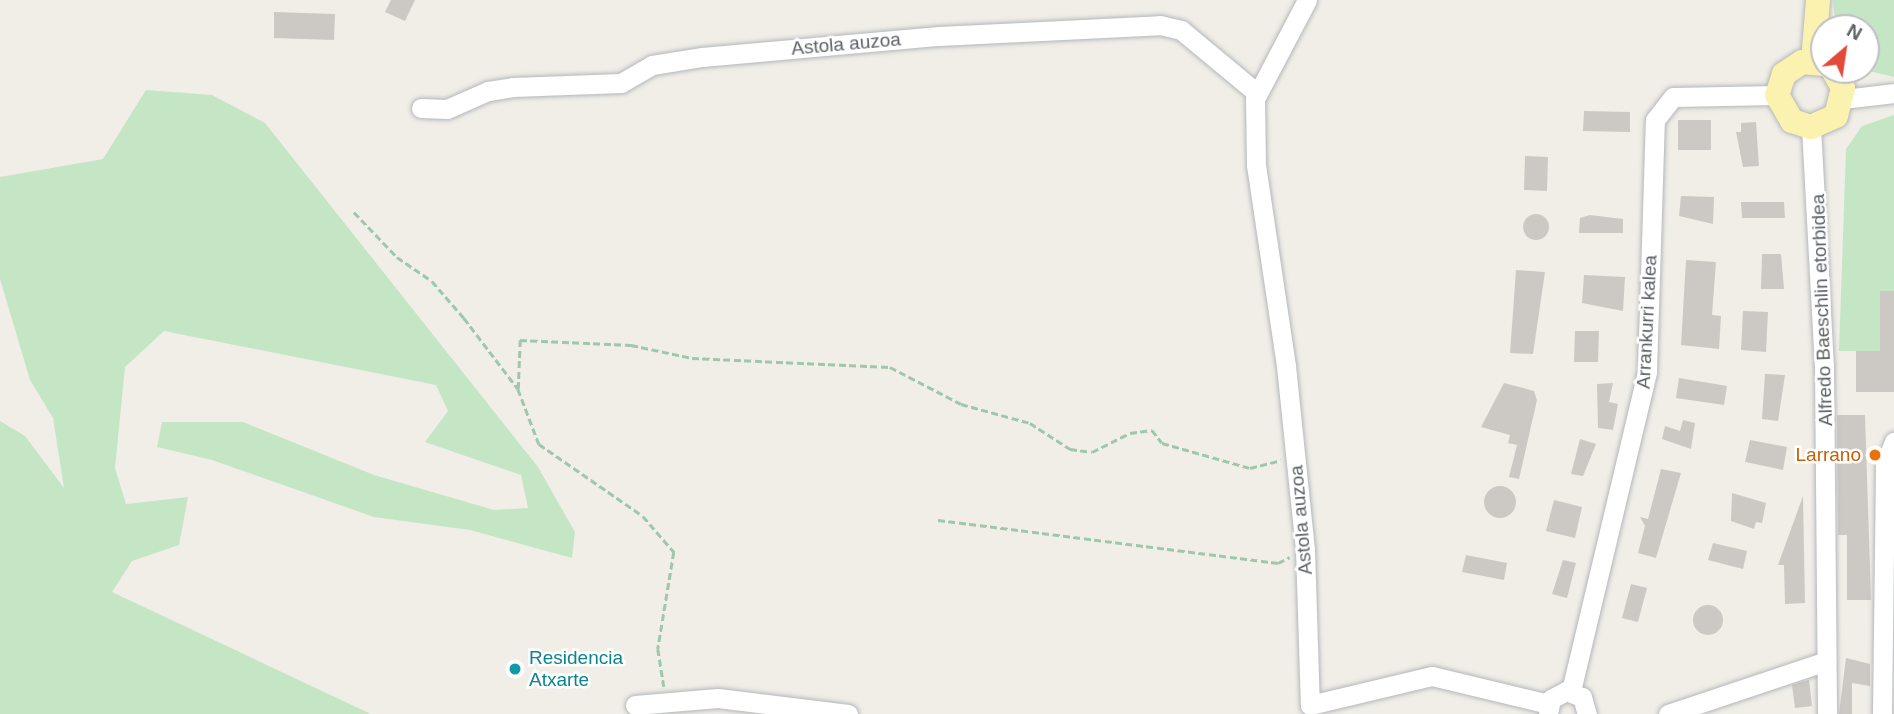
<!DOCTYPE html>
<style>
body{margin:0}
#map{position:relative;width:1894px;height:714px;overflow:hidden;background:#f0eee7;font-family:Helvetica,sans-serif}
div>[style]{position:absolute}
.green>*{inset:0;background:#c5e6c5}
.building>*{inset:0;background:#ccc9c4}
.round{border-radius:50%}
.path>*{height:2.5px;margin-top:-1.25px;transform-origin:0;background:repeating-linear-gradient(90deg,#9ec7ab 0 7px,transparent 0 10.5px)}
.roads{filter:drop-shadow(0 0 2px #b4b7bb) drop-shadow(0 0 2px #b4b7bb)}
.minor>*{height:19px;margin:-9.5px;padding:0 9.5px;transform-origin:9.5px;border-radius:9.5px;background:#fff}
.major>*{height:24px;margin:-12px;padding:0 12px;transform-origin:12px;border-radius:12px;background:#fcf2b0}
.dots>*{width:19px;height:19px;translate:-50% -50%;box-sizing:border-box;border:4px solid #fff;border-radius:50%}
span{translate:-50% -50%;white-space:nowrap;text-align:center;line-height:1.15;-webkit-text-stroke:5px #fff;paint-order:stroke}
.street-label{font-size:19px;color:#5e6267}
.food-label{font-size:19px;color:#c56008}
.right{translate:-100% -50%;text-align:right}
.culture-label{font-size:19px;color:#0d838f}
.left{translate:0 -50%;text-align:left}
.north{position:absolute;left:1810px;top:14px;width:70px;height:70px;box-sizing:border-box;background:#fff;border:2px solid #bfc0c2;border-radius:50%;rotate:29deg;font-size:19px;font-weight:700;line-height:28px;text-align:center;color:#5e6267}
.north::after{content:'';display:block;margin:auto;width:24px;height:32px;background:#e44a39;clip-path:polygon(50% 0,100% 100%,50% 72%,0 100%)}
</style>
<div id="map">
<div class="green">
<div style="clip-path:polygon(1833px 0,1894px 0,1894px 77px,1865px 70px,1866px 28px,1836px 28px)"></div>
<div style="clip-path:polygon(146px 90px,212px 95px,265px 123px,538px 467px,575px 532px,572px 558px,470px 530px,374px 517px,212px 460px,157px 447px,162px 422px,243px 422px,374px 475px,494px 510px,528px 508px,521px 475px,425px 442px,448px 411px,436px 385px,164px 331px,125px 367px,115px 468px,126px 504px,188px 497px,179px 545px,132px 561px,112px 592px,371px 714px,0 714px,0 421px,25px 436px,64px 488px,53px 418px,30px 380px,0 279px,0 177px,103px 159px)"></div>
<div style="clip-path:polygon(1894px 115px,1894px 291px,1880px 291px,1880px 351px,1839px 351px,1846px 149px,1862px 126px)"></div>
</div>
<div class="building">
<div style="clip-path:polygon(391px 0,415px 0,405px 21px,385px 12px)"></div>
<div style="clip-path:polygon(274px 12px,335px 14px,334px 40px,274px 38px)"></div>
<div style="clip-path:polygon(1584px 111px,1630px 112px,1630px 132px,1583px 131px)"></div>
<div style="clip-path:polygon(1678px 120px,1711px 120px,1711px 150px,1678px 150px)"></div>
<div style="clip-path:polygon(1756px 122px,1759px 166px,1743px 167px,1736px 132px,1741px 132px,1741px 123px)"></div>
<div style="clip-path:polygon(1525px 156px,1548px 157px,1547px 191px,1524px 190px)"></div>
<div style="clip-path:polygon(1681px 196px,1714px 197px,1713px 224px,1679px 216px)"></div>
<div style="clip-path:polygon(1741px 202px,1784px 202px,1785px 218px,1742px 218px)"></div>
<div class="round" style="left:1523px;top:214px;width:26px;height:26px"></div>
<div style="clip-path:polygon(1590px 215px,1623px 219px,1623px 233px,1579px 233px,1580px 218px)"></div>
<div style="clip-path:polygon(1762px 254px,1781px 254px,1784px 289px,1761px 289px)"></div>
<div style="clip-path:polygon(1686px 260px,1716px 262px,1712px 315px,1721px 316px,1719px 349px,1681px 345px)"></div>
<div style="clip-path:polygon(1516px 270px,1545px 272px,1533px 354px,1510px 353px)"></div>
<div style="clip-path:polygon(1584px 275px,1625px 277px,1623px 311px,1582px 303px)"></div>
<div style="clip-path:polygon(1880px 291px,1894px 291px,1894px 392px,1856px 392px,1856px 351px,1880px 351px)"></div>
<div style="clip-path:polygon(1743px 311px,1768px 312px,1766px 352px,1741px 350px)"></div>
<div style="clip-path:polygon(1575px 331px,1599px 331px,1598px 362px,1574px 362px)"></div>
<div style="clip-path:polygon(1765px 374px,1785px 375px,1778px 421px,1762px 419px)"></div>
<div style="clip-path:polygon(1679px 378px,1727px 386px,1724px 405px,1676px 398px)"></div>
<div style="clip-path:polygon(1504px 383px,1534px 391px,1537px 400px,1519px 479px,1509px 477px,1517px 445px,1508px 443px,1510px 435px,1481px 427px)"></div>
<div style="clip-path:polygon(1613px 383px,1609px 402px,1618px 404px,1613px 430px,1598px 428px,1597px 384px)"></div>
<div style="clip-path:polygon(1837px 415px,1865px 415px,1871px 600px,1847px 600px,1847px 535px,1838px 535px)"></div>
<div style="clip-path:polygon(1683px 420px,1695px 423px,1691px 449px,1662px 439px,1665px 426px,1680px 431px)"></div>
<div style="clip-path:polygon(1580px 439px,1596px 444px,1583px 476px,1571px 474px)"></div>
<div style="clip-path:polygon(1750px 440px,1787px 447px,1783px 470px,1745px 462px)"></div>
<div style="clip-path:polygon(1661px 469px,1681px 473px,1656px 558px,1638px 553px,1645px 526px,1640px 517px,1648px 519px)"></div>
<div class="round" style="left:1484px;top:486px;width:32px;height:32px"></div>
<div style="clip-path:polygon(1732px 493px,1766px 503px,1762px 523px,1756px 522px,1754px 529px,1731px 521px)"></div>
<div style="clip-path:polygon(1803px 496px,1805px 603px,1785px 604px,1784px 565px,1778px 565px)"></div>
<div style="clip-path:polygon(1554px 500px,1582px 507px,1575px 538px,1546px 531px)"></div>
<div style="clip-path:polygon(1713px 543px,1747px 551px,1743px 569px,1708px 560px)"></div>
<div style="clip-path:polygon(1466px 555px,1507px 563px,1504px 580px,1462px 572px)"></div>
<div style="clip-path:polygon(1563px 560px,1576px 563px,1567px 598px,1552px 594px)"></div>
<div style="clip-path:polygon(1631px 584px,1647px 588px,1638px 622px,1622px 618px)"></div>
<div class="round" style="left:1693px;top:605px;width:30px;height:30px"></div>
<div style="clip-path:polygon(1846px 658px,1870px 664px,1870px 686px,1852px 683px,1852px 714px,1839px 714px)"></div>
<div style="clip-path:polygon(1809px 680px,1812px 706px,1795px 708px,1792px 685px)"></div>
</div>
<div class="path">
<div style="left:354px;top:212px;width:62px;rotate:46.3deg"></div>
<div style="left:397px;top:257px;width:42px;rotate:34.4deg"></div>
<div style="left:432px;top:281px;width:49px;rotate:49.1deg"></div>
<div style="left:464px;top:318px;width:89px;rotate:52.7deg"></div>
<div style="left:518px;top:389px;width:59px;rotate:69.1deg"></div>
<div style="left:539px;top:444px;width:126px;rotate:34.7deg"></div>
<div style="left:643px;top:516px;width:48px;rotate:49.3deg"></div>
<div style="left:674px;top:552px;width:98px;rotate:99.4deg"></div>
<div style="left:658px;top:649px;width:38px;rotate:81deg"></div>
<div style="left:518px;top:389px;width:49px;rotate:-87.7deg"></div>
<div style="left:520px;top:340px;width:111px;rotate:2.6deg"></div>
<div style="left:631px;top:345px;width:62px;rotate:12deg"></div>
<div style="left:692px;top:358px;width:198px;rotate:2.6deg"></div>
<div style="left:890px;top:367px;width:80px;rotate:27.5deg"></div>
<div style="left:961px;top:404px;width:72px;rotate:15.4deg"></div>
<div style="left:1030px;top:423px;width:48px;rotate:33deg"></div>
<div style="left:1070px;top:449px;width:22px;rotate:8deg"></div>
<div style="left:1092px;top:452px;width:42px;rotate:-26.6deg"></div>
<div style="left:1130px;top:433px;width:22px;rotate:-8deg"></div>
<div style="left:1152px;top:430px;width:16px;rotate:52deg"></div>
<div style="left:1162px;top:443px;width:91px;rotate:15.9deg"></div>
<div style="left:1250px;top:468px;width:32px;rotate:-14deg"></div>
<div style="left:938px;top:520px;width:343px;rotate:7.2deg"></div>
<div style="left:1278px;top:563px;width:13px;rotate:-27deg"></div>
</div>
<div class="roads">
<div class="minor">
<div style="left:1307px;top:0;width:112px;rotate:117.7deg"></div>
<div style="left:1255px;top:99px;width:66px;rotate:89.1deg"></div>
<div style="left:1256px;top:165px;width:203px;rotate:81.5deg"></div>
<div style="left:1286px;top:366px;width:184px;rotate:84.1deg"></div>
<div style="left:1305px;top:549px;width:156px;rotate:88.2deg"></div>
<div style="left:1310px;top:705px;width:125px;rotate:-13.4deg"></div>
<div style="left:1432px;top:676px;width:120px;rotate:13.5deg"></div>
<div style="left:1843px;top:99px;width:51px;rotate:-6.7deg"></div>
<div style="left:421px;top:108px;width:26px;rotate:2deg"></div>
<div style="left:447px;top:109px;width:45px;rotate:-23.7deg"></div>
<div style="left:488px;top:91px;width:25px;rotate:-9deg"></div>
<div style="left:513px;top:87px;width:108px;rotate:-2.1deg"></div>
<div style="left:621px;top:83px;width:36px;rotate:-30deg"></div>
<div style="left:652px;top:65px;width:51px;rotate:-9.1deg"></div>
<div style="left:702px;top:57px;width:238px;rotate:-5.1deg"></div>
<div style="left:939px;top:36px;width:221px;rotate:-2.8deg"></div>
<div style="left:1160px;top:25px;width:22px;rotate:13deg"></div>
<div style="left:1181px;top:30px;width:99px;rotate:39.7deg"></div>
<div style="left:1811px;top:127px;width:238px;rotate:86.9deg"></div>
<div style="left:1824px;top:365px;width:349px;rotate:89.5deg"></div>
<div style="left:1571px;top:691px;width:329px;rotate:-76.6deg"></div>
<div style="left:1647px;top:371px;width:251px;rotate:-88.2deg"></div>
<div style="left:1655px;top:120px;width:29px;rotate:-52deg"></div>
<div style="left:1673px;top:97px;width:104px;rotate:-1.1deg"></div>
<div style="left:635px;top:705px;width:83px;rotate:-4.8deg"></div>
<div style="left:718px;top:698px;width:131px;rotate:7deg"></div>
<div style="left:1548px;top:714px;width:15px;rotate:-79deg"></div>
<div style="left:1551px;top:699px;width:17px;rotate:-28deg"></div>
<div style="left:1566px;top:691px;width:17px;rotate:21deg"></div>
<div style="left:1582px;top:697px;width:18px;rotate:74deg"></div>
<div style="left:1668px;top:714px;width:167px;rotate:-18.5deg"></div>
<div style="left:1882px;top:714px;width:249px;rotate:-89.3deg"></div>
<div style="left:1885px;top:465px;width:25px;rotate:-69deg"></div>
</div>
<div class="major">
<div style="left:1813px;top:61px;width:61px;rotate:-85.3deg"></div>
<div style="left:1824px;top:64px;width:22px;rotate:-175deg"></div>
<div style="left:1802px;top:62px;width:22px;rotate:146deg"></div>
<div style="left:1784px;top:74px;width:22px;rotate:108deg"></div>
<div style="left:1777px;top:95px;width:30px;rotate:60deg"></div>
<div style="left:1792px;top:121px;width:20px;rotate:18deg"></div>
<div style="left:1811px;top:127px;width:27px;rotate:-24deg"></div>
<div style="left:1836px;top:116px;width:29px;rotate:-76deg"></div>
<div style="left:1843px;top:88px;width:21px;rotate:-119deg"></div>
</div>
</div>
<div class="dots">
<div style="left:1875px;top:455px;background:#e8710a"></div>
<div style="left:515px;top:669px;background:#0f9aa8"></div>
</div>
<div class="street-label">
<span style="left:846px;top:44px;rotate:-5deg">Astola auzoa</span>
<span style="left:1822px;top:310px;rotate:-92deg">Alfredo Baeschlin etorbidea</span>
<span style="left:1647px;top:322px;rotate:-87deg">Arrankurri kalea</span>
<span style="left:1301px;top:520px;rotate:-95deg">Astola auzoa</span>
</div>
<div class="food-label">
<span class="right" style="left:1861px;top:455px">Larrano</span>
</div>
<div class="culture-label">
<span class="left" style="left:529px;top:669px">Residencia<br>Atxarte</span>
</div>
<div class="north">N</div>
</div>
